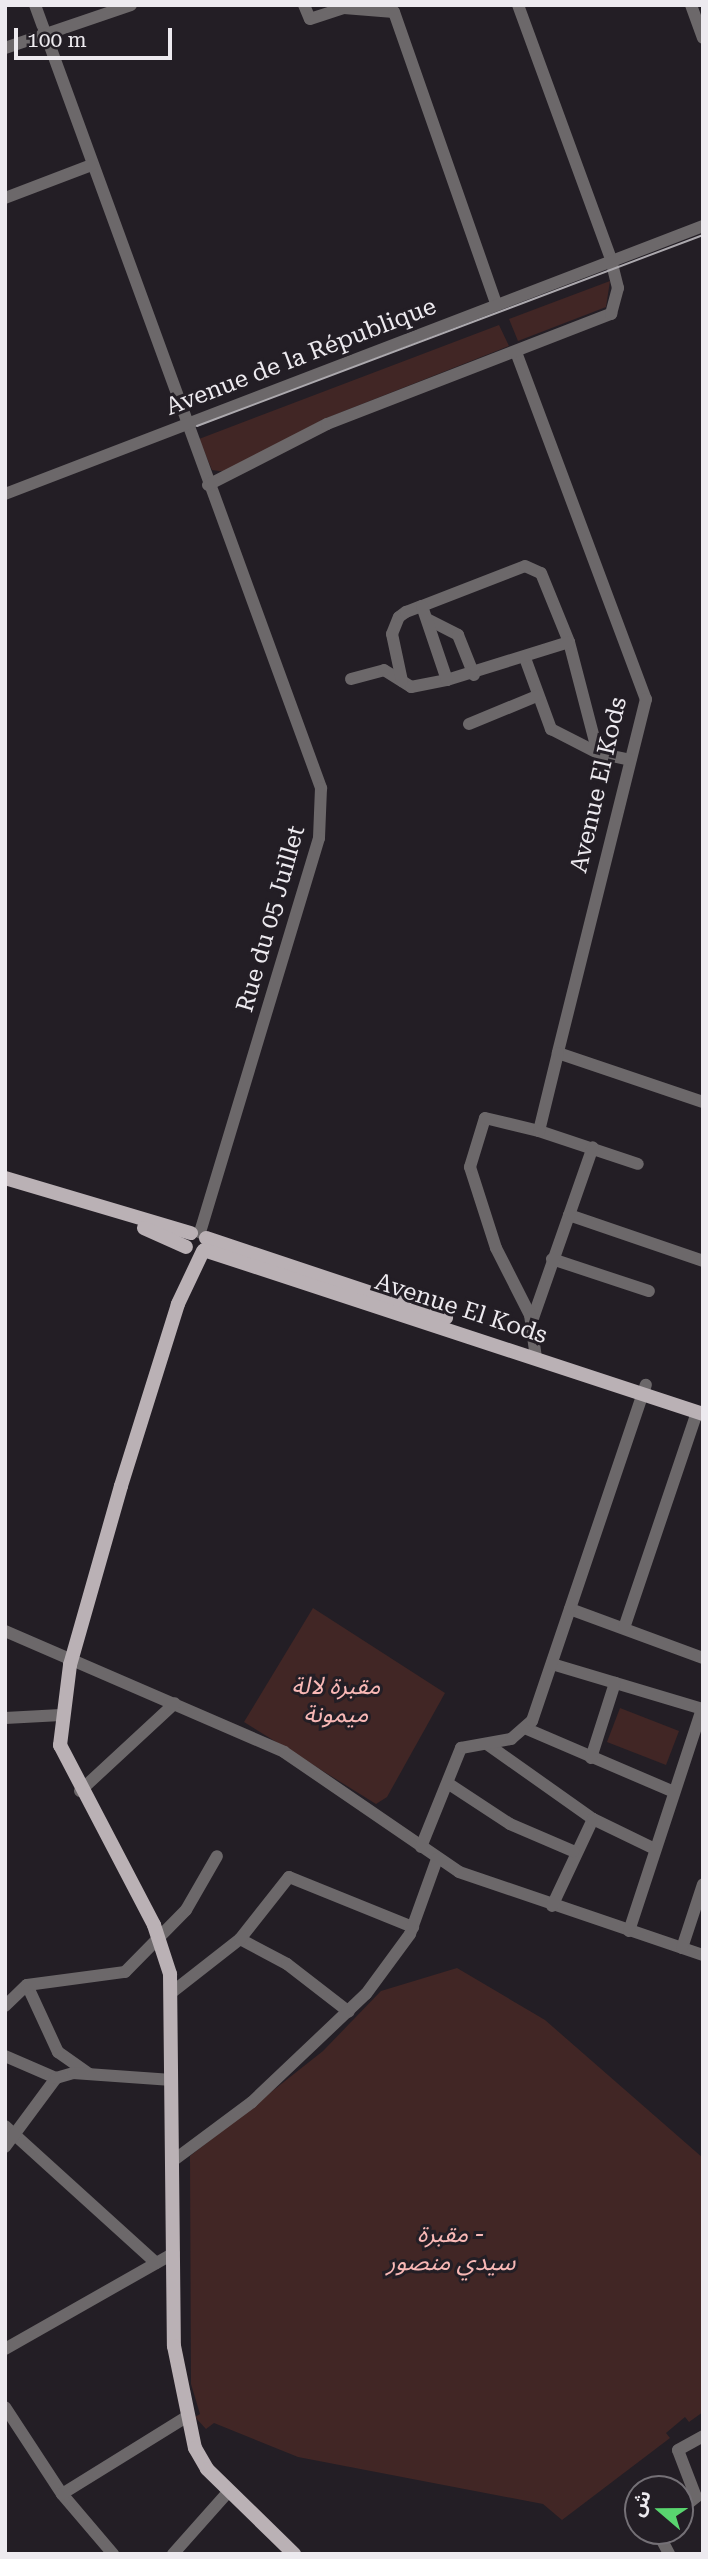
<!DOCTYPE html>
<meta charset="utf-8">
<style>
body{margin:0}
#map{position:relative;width:708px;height:2559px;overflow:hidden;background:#231e25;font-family:"Roboto Serif","Noto Sans Arabic",serif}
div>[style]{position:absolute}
.green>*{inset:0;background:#412625}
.minor>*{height:12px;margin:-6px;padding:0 6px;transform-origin:6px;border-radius:6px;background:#6c686a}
.major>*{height:14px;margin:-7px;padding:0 7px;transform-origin:7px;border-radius:7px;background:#bab1b5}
.tram>*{height:2px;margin:-1px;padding:0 1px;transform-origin:1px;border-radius:1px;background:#aca9ae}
span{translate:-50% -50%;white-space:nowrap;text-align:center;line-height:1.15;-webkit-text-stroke:6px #231e25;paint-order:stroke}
.street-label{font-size:24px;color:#edeaef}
.park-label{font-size:24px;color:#f8b8b6;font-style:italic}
.frame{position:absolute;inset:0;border:7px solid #edeaef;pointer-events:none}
.north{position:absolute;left:624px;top:2475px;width:70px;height:70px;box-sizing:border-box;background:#231e25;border:2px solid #747076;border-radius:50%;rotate:290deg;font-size:19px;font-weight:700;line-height:28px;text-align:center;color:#edeaef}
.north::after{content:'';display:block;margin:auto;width:24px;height:32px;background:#59d56f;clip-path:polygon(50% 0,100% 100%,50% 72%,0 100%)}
.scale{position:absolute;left:14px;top:28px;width:158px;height:32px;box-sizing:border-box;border:4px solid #edeaef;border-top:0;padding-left:9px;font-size:21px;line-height:24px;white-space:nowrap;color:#edeaef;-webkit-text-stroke:5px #231e25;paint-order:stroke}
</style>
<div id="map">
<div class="green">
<div style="clip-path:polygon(610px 281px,606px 307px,518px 341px,509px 319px)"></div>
<div style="clip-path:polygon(499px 325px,509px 346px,324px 419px,226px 472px,212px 470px,199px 439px)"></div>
<div style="clip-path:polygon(313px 1608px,445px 1693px,387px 1797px,376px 1804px,244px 1722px)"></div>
<div style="clip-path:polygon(620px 1708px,679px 1731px,666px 1765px,607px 1742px)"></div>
<div style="clip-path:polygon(457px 1968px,545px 2020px,703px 2158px,703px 2412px,689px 2422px,685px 2417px,666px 2433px,670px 2438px,562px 2520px,543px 2504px,298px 2457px,214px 2423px,206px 2429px,195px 2417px,200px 2414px,191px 2384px,190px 2156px,323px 2051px,381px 1991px)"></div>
</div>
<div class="minor">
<div style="left:35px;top:5px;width:834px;rotate:69.93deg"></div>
<div style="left:321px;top:788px;width:50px;rotate:92.3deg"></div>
<div style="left:319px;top:838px;width:412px;rotate:106.8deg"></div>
<div style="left:304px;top:5px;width:15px;rotate:67deg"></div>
<div style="left:310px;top:19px;width:36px;rotate:-18deg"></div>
<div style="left:344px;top:8px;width:50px;rotate:4.6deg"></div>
<div style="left:394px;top:12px;width:309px;rotate:70.7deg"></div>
<div style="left:691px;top:5px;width:35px;rotate:70deg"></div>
<div style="left:5px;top:48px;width:133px;rotate:-18.8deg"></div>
<div style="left:5px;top:198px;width:93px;rotate:-20.8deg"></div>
<div style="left:516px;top:352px;width:371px;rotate:69.5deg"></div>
<div style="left:646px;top:699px;width:365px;rotate:104deg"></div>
<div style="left:558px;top:1053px;width:153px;rotate:18.7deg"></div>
<div style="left:208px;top:485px;width:134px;rotate:-27.1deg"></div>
<div style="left:327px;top:424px;width:305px;rotate:-21.2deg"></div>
<div style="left:611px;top:314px;width:27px;rotate:-75deg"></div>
<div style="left:618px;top:288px;width:30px;rotate:-104deg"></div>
<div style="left:611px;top:259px;width:270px;rotate:-110.1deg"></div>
<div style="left:5px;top:494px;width:748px;rotate:-21deg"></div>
<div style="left:427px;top:619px;width:35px;rotate:27deg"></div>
<div style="left:458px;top:635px;width:43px;rotate:68.2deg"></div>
<div style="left:569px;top:642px;width:115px;rotate:75.4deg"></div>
<div style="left:598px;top:753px;width:33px;rotate:12deg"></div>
<div style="left:525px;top:658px;width:76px;rotate:69.9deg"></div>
<div style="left:551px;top:729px;width:53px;rotate:27.1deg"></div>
<div style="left:351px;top:679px;width:34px;rotate:-15deg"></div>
<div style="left:384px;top:670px;width:32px;rotate:32deg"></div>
<div style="left:411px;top:687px;width:37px;rotate:-11deg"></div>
<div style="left:402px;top:681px;width:48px;rotate:-102deg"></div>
<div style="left:392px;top:634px;width:18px;rotate:-68deg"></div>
<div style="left:399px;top:617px;width:9px;rotate:-36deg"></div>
<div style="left:406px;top:612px;width:17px;rotate:-21deg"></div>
<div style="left:422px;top:606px;width:110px;rotate:-21.2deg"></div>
<div style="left:525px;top:566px;width:17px;rotate:24deg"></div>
<div style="left:541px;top:573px;width:74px;rotate:67.9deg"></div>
<div style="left:569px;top:642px;width:128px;rotate:162.7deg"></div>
<div style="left:447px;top:680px;width:78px;rotate:-108.7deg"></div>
<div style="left:469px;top:724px;width:74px;rotate:-22.4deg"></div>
<div style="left:539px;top:1131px;width:104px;rotate:18.4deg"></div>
<div style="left:569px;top:1215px;width:142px;rotate:18.9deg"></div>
<div style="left:552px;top:1259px;width:102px;rotate:18.3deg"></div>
<div style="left:532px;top:1321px;width:184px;rotate:-70.7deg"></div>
<div style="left:536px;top:1358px;width:43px;rotate:-97.9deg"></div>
<div style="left:530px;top:1315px;width:75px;rotate:-116.9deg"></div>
<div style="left:496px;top:1248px;width:85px;rotate:-107.8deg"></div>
<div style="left:470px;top:1167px;width:51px;rotate:-73deg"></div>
<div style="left:485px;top:1118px;width:56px;rotate:13.5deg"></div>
<div style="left:539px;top:1131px;width:80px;rotate:-76.3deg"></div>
<div style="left:570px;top:1609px;width:142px;rotate:20.2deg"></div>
<div style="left:624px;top:1628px;width:228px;rotate:-71.3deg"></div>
<div style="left:5px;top:1631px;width:304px;rotate:23.4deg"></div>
<div style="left:284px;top:1752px;width:212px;rotate:34.4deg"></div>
<div style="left:459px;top:1872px;width:258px;rotate:18.8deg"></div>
<div style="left:552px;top:1664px;width:158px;rotate:16.6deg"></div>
<div style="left:5px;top:1718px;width:56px;rotate:-3.1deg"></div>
<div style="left:527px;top:1729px;width:160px;rotate:23.2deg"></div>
<div style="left:487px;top:1744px;width:130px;rotate:35.3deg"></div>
<div style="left:593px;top:1819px;width:96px;rotate:115.2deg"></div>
<div style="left:591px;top:1758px;width:79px;rotate:-72.3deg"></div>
<div style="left:449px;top:1784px;width:73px;rotate:33.3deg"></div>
<div style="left:510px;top:1824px;width:69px;rotate:23.2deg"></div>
<div style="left:80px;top:1791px;width:129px;rotate:-42.8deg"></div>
<div style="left:593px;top:1819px;width:69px;rotate:25.8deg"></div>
<div style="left:421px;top:1847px;width:107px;rotate:-68deg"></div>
<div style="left:461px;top:1748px;width:51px;rotate:-10.2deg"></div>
<div style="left:511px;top:1739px;width:28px;rotate:-41deg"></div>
<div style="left:532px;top:1721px;width:355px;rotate:-71.3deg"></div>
<div style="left:629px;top:1931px;width:234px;rotate:-71.8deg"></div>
<div style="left:240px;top:1939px;width:53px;rotate:28deg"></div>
<div style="left:287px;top:1964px;width:78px;rotate:37.7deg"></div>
<div style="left:682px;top:1948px;width:67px;rotate:-71.8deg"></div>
<div style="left:27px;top:1985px;width:74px;rotate:65.2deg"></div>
<div style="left:58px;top:2052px;width:38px;rotate:35deg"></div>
<div style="left:171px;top:1993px;width:88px;rotate:-38deg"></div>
<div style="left:240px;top:1939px;width:79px;rotate:-51.7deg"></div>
<div style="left:289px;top:1877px;width:134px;rotate:22deg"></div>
<div style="left:5px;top:2006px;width:30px;rotate:-44deg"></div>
<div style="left:27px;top:1985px;width:99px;rotate:-7.6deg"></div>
<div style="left:125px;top:1972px;width:87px;rotate:-45.5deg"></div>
<div style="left:186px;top:1910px;width:62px;rotate:-60.1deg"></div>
<div style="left:5px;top:2056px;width:56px;rotate:23.3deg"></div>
<div style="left:5px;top:2126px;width:204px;rotate:42.2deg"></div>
<div style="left:5px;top:2147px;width:86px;rotate:-53.5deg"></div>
<div style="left:56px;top:2078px;width:18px;rotate:-16deg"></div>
<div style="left:73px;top:2073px;width:99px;rotate:4deg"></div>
<div style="left:174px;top:2160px;width:97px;rotate:-36.6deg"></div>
<div style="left:252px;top:2102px;width:157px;rotate:-43.5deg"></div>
<div style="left:366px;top:1994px;width:74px;rotate:-53.7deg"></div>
<div style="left:410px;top:1934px;width:80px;rotate:-70.2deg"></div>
<div style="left:5px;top:2349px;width:194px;rotate:-29.6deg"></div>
<div style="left:5px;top:2407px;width:104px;rotate:56.8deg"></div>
<div style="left:62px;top:2494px;width:79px;rotate:49.6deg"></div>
<div style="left:62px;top:2494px;width:146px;rotate:-31.8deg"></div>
<div style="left:680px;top:2510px;width:21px;rotate:-39deg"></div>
<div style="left:696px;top:2497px;width:50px;rotate:-111deg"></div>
<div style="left:678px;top:2450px;width:29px;rotate:-29deg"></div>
<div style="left:657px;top:2531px;width:26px;rotate:62deg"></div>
<div style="left:173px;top:2554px;width:84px;rotate:-48.4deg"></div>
</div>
<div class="major">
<div style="left:5px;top:1178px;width:194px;rotate:16.5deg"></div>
<div style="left:144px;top:1228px;width:46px;rotate:24.3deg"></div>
<div style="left:206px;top:1238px;width:253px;rotate:18.4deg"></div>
<div style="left:204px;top:1250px;width:525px;rotate:18.19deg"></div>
<div style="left:203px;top:1251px;width:59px;rotate:115.3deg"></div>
<div style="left:178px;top:1304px;width:191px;rotate:107.4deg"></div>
<div style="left:121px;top:1486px;width:186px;rotate:105.9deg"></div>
<div style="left:70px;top:1665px;width:81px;rotate:97.1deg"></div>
<div style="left:60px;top:1745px;width:203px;rotate:62.4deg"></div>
<div style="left:154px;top:1925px;width:52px;rotate:71.9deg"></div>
<div style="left:170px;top:1974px;width:372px;rotate:89.4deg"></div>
<div style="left:174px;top:2346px;width:104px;rotate:78.4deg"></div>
<div style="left:195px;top:2448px;width:24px;rotate:60deg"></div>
<div style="left:207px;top:2469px;width:122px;rotate:44.3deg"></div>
</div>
<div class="tram">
<div style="left:197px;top:426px;width:541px;rotate:-20.68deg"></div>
</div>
<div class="street-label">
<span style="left:301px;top:357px;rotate:-21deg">Avenue de la République</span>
<span style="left:599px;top:785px;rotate:-77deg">Avenue El Kods</span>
<span style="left:271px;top:919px;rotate:-74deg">Rue du 05 Juillet</span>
<span style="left:461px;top:1309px;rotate:18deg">Avenue El Kods</span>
</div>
<div class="park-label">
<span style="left:336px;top:1701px">مقبرة لالة<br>ميمونة</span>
<span style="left:451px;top:2249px">مقبرة -<br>سيدي منصور</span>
</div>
<div class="frame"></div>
<div class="north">ش</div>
<div class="scale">100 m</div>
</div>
